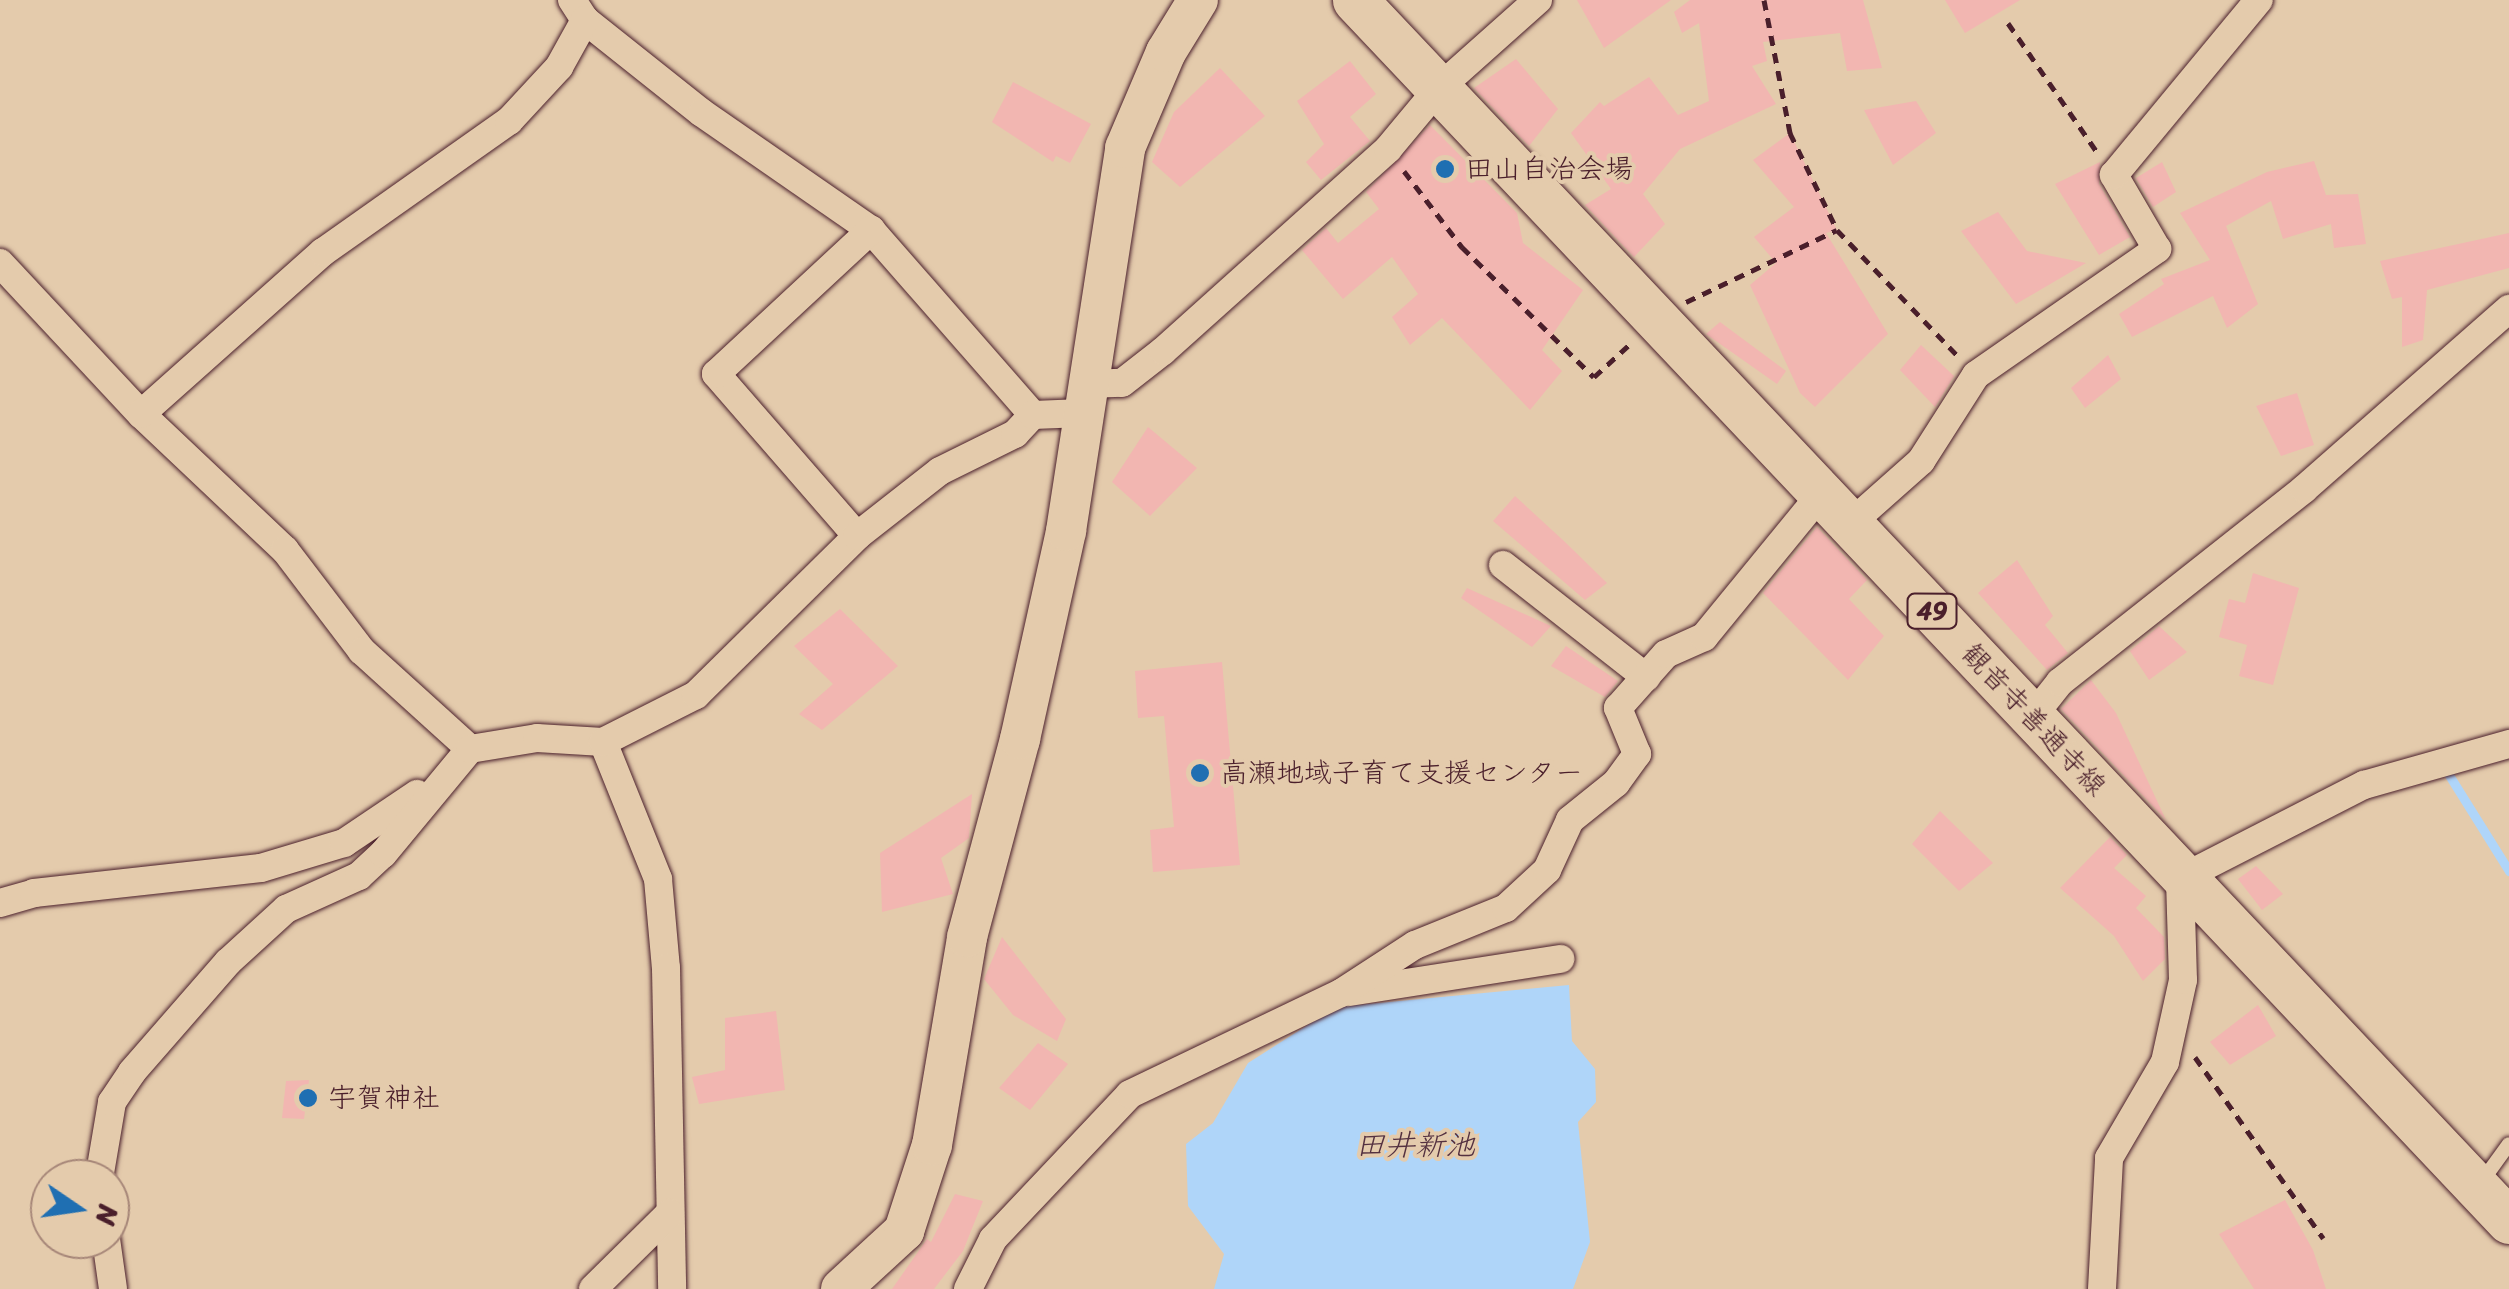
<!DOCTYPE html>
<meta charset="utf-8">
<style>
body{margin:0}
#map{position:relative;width:2509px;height:1289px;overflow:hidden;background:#e4cbac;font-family:Sriracha,"Klee One",sans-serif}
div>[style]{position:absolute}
.water>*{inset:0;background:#afd5f9}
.stream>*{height:9px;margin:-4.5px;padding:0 4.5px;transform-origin:4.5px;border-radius:4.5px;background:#afd5f9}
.building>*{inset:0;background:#f2b6b1}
.path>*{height:5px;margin-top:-2.5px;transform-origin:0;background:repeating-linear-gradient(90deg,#4a1f2b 0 10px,transparent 0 18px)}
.roads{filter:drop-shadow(0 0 2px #4a1f2b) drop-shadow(0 0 2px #4a1f2b)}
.lane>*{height:14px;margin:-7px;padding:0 7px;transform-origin:7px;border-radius:7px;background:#e4cbac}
.street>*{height:28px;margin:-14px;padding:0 14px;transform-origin:14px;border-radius:14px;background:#e4cbac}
.secondary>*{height:40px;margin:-20px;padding:0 20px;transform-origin:20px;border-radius:20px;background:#e4cbac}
.primary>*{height:45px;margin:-22.5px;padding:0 22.5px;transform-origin:22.5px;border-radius:22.5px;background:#e4cbac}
.dots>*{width:28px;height:28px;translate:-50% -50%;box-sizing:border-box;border:5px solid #e4cbac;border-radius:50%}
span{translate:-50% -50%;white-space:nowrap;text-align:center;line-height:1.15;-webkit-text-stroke:8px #e4cbac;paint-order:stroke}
.shield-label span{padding:2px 8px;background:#e4cbac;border:2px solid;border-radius:8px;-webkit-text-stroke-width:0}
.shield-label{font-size:25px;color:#4a1f2b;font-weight:700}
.poi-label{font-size:28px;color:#4a1f2b}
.left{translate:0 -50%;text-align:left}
.street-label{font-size:28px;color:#4a1f2b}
.water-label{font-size:30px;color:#543140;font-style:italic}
.north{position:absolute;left:30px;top:1159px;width:100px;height:100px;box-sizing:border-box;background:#e4cbac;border:2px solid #a68678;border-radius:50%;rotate:103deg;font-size:28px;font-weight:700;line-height:40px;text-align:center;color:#4a1f2b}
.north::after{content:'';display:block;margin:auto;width:35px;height:45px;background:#1f6fb2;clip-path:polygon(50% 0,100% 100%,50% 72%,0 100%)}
</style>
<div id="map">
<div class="water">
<div style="clip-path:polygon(1569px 985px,1572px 1041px,1595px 1069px,1596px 1102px,1578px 1122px,1590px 1242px,1573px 1289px,1214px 1289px,1224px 1254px,1188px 1206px,1186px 1144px,1213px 1123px,1248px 1063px,1336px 1007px)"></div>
</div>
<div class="stream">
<div style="left:2444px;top:767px;width:123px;rotate:58deg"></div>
</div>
<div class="building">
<div style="clip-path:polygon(1577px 0,1671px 0,1604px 48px)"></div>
<div style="clip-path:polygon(1690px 0,1863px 0,1882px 68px,1847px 71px,1840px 33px,1763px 42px,1767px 61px,1752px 66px,1776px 104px,1680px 149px,1643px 194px,1665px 224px,1634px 257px,1585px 205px,1611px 189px,1571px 133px,1600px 102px,1604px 106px,1649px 77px,1678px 115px,1709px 101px,1699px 23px,1682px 33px,1674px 12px)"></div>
<div style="clip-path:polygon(1945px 0,2020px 0,1965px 33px)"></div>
<div style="clip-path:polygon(1516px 59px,1558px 109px,1529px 146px,1474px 88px)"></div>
<div style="clip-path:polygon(1350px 61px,1376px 94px,1350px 117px,1370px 141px,1321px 180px,1306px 162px,1324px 144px,1297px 101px)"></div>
<div style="clip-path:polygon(1220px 68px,1265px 116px,1180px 187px,1152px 162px,1174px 112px)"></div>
<div style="clip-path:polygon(1013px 82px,1091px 124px,1070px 163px,1056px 156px,1053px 162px,992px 122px)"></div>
<div style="clip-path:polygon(1916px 101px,1936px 133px,1893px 165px,1864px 110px)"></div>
<div style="clip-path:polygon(1430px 125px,1517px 213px,1523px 243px,1583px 290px,1542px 350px,1562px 371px,1530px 410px,1442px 318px,1410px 345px,1392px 317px,1418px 294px,1392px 257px,1343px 299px,1302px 250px,1326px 228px,1338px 243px,1379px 209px,1366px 192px)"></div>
<div style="clip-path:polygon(1790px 133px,1837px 230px,1826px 233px,1888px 334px,1815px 407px,1800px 393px,1750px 285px,1776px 263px,1754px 237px,1794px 207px,1753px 160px)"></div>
<div style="clip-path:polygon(2314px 161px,2326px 195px,2358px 194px,2366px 244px,2334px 248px,2331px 224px,2283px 239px,2271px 201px,2226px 226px,2258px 304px,2227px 328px,2213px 296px,2132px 337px,2119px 314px,2164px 284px,2161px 279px,2210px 260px,2180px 213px,2267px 172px)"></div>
<div style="clip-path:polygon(2100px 162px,2099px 184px,2130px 237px,2099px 255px,2055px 184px)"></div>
<div style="clip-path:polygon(2162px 162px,2176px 192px,2153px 207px,2136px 178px)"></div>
<div style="clip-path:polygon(1998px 212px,2027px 251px,2086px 263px,2016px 304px,1961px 231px)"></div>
<div style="clip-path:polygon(2509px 233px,2509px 268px,2427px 290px,2423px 340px,2402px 347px,2402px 297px,2392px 299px,2380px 261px)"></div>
<div style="clip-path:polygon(1720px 322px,1786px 371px,1777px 384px,1706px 334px)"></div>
<div style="clip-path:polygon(1921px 345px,1954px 376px,1935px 407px,1900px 370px)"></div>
<div style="clip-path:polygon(2108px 355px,2121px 379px,2085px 408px,2071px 388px)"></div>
<div style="clip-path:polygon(2297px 393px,2314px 445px,2281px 456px,2256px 406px)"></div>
<div style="clip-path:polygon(1148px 427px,1197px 468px,1150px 516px,1112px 482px)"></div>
<div style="clip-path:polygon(1515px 496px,1565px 542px,1607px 583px,1585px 600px,1493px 521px)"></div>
<div style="clip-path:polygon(1817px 527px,1867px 580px,1849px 599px,1884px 636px,1848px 680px,1763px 593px)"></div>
<div style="clip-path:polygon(2017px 560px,2053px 616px,2045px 625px,2068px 653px,2047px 670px,1978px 593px)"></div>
<div style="clip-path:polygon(2253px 573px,2299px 588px,2273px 685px,2239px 676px,2247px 645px,2219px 637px,2229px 599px,2245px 603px)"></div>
<div style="clip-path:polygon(1467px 588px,1551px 626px,1532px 647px,1461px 598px)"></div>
<div style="clip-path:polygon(840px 609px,898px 666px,822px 730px,799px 714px,833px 684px,794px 646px)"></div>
<div style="clip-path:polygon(2159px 626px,2187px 652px,2149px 680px,2130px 651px)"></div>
<div style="clip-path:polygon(1566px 646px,1618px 681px,1605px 697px,1551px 666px)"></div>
<div style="clip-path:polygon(1222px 662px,1240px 865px,1153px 872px,1150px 830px,1174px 827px,1164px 716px,1138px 718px,1135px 671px)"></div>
<div style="clip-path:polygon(2091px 680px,2116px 713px,2166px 820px,2061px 709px)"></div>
<div style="clip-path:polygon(972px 794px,969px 838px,941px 858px,953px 894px,882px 912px,880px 853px)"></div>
<div style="clip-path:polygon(1940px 811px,1993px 863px,1959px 891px,1912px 844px)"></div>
<div style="clip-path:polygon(2110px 837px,2127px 855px,2114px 868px,2146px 896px,2136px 908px,2164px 937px,2165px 959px,2143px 981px,2114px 936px,2060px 888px)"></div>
<div style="clip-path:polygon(2256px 866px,2283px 894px,2262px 910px,2238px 879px)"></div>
<div style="clip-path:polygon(1002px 937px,1066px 1019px,1057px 1041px,1013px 1015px,984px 979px)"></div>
<div style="clip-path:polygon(2258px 1005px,2276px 1036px,2230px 1065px,2210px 1042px)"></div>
<div style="clip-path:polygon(776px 1011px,785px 1090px,699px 1104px,692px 1077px,725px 1070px,725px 1018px)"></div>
<div style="clip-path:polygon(1038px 1043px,1068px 1064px,1030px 1110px,999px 1088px)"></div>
<div style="clip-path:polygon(309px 1080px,304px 1119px,282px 1118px,286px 1081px)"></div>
<div style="clip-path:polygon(955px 1194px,983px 1201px,963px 1251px,934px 1289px,892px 1289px,927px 1239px,931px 1242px)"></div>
<div style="clip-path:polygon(2285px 1200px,2313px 1250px,2326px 1289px,2254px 1289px,2219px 1234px)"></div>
</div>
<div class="path">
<div style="left:1764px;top:0;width:136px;rotate:78.9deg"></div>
<div style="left:1790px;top:133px;width:108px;rotate:64.1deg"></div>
<div style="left:1837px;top:230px;width:173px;rotate:46.2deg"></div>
<div style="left:2008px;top:23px;width:157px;rotate:55.4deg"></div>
<div style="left:1404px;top:171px;width:96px;rotate:52.7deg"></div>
<div style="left:1462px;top:247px;width:185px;rotate:44.6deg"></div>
<div style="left:1594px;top:377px;width:49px;rotate:-42.5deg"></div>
<div style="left:1686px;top:302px;width:167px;rotate:-25.5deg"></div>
<div style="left:2195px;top:1057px;width:222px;rotate:54.7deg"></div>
</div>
<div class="roads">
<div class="lane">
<div style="left:2480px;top:1184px;width:49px;rotate:-54.1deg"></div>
</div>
<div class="street">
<div style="left:572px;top:0;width:24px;rotate:57deg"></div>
<div style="left:585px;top:20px;width:149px;rotate:38.5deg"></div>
<div style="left:702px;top:113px;width:206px;rotate:34.7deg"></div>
<div style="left:871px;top:230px;width:246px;rotate:48.8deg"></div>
<div style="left:0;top:263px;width:207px;rotate:47deg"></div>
<div style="left:141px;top:414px;width:198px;rotate:43.4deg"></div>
<div style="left:285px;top:550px;width:127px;rotate:52.7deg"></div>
<div style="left:362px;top:651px;width:146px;rotate:42.2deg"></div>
<div style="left:1086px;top:384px;width:36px;rotate:-2deg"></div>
<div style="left:1122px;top:383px;width:52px;rotate:-38deg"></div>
<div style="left:1163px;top:351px;width:302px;rotate:-41.9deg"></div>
<div style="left:1388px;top:149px;width:78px;rotate:-50.2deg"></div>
<div style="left:1438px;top:89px;width:134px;rotate:-41.7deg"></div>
<div style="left:141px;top:414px;width:244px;rotate:-41.7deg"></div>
<div style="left:323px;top:252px;width:228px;rotate:-35.2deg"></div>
<div style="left:509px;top:121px;width:74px;rotate:-47.2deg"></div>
<div style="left:559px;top:67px;width:54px;rotate:-61deg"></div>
<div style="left:1850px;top:524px;width:95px;rotate:-41.6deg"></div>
<div style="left:1921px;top:461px;width:102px;rotate:-57.4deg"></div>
<div style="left:1976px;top:375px;width:221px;rotate:-34.8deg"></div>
<div style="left:2157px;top:249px;width:86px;rotate:-120.2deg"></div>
<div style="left:2114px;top:175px;width:227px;rotate:-50.4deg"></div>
<div style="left:857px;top:536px;width:215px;rotate:-131deg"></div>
<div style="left:716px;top:374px;width:212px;rotate:-42.9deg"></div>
<div style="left:1503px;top:565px;width:182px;rotate:38.1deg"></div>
<div style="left:2033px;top:716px;width:43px;rotate:-51.5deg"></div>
<div style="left:2060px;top:682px;width:311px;rotate:-38.3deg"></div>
<div style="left:2304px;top:489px;width:273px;rotate:-41.3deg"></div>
<div style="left:603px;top:742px;width:148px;rotate:68.1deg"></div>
<div style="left:658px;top:879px;width:89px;rotate:84.9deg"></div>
<div style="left:666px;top:968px;width:321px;rotate:88.9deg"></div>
<div style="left:0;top:903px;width:35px;rotate:-16deg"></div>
<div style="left:34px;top:893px;width:228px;rotate:-6.3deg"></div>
<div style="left:261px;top:868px;width:87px;rotate:-16.8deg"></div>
<div style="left:344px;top:843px;width:88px;rotate:-33.9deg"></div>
<div style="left:1349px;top:992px;width:214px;rotate:-8.9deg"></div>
<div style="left:99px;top:1179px;width:78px;rotate:-80.4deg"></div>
<div style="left:112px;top:1102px;width:36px;rotate:-56deg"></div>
<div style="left:132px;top:1072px;width:146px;rotate:-48.9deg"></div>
<div style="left:228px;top:962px;width:79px;rotate:-42.4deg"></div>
<div style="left:286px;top:909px;width:80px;rotate:-24.3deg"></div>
<div style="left:359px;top:876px;width:33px;rotate:-43deg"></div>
<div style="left:383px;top:854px;width:136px;rotate:-50.4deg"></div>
<div style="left:470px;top:749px;width:68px;rotate:-9.3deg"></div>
<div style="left:537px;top:738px;width:66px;rotate:3.5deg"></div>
<div style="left:603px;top:742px;width:104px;rotate:-26.8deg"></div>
<div style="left:696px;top:695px;width:226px;rotate:-44.6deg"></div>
<div style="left:857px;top:536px;width:105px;rotate:-38.1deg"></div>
<div style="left:940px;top:471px;width:84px;rotate:-26.3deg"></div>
<div style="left:1015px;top:434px;width:26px;rotate:-47deg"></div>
<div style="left:1033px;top:415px;width:50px;rotate:-2.3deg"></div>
<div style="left:106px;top:1239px;width:50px;rotate:82deg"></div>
<div style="left:593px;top:1289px;width:108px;rotate:-44.6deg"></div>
<div style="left:968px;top:1289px;width:56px;rotate:-63.4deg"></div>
<div style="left:993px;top:1239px;width:199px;rotate:-46.6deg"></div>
<div style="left:1130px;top:1094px;width:234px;rotate:-25.6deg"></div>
<div style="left:1341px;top:993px;width:88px;rotate:-33deg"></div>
<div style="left:1415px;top:945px;width:98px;rotate:-22.1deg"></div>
<div style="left:1506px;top:908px;width:56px;rotate:-42.8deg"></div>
<div style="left:1547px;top:870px;width:55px;rotate:-65.3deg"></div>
<div style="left:1570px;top:820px;width:59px;rotate:-38.8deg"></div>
<div style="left:1616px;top:783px;width:36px;rotate:-54deg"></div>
<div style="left:1637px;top:754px;width:50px;rotate:-112.4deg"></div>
<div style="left:1618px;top:708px;width:72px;rotate:-48.4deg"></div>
<div style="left:1666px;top:654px;width:42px;rotate:-24.1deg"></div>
<div style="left:1704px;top:637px;width:185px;rotate:-50.7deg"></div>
<div style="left:2102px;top:1289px;width:131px;rotate:-86.9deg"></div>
<div style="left:2109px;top:1158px;width:111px;rotate:-59.7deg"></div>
<div style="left:2165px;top:1062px;width:84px;rotate:-77.6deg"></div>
<div style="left:2183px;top:980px;width:101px;rotate:-91.7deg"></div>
<div style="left:2180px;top:879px;width:207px;rotate:-27.1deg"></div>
<div style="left:2364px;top:785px;width:151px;rotate:-15.8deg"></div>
</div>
<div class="secondary">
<div style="left:841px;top:1289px;width:86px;rotate:-42.6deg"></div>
<div style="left:904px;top:1231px;width:90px;rotate:-72deg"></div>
<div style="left:932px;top:1145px;width:211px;rotate:-80.4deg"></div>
<div style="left:967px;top:937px;width:205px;rotate:-75deg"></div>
<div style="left:1020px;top:739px;width:213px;rotate:-77.5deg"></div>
<div style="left:1066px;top:531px;width:388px;rotate:-81.2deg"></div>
<div style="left:1125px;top:148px;width:104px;rotate:-66.9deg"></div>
<div style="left:1166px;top:52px;width:61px;rotate:-58.4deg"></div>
</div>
<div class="primary">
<div style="left:1355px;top:0;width:1680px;rotate:46.62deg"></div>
</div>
</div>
<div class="dots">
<div style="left:1445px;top:169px;background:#1f6fb2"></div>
<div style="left:1200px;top:773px;background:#1f6fb2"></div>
<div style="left:308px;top:1098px;background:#1f6fb2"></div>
</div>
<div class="shield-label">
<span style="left:1932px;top:611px">49</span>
</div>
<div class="poi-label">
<span class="left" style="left:1465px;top:169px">田山自治会場</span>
<span class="left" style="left:1220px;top:773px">高瀬地域子育て支援センター</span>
<span class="left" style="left:328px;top:1098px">宇賀神社</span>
</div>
<div class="street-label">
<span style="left:2034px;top:720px;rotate:47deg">観音寺善通寺線</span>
</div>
<div class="water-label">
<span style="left:1415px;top:1145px">田井新池</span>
</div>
<div class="north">N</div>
</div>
